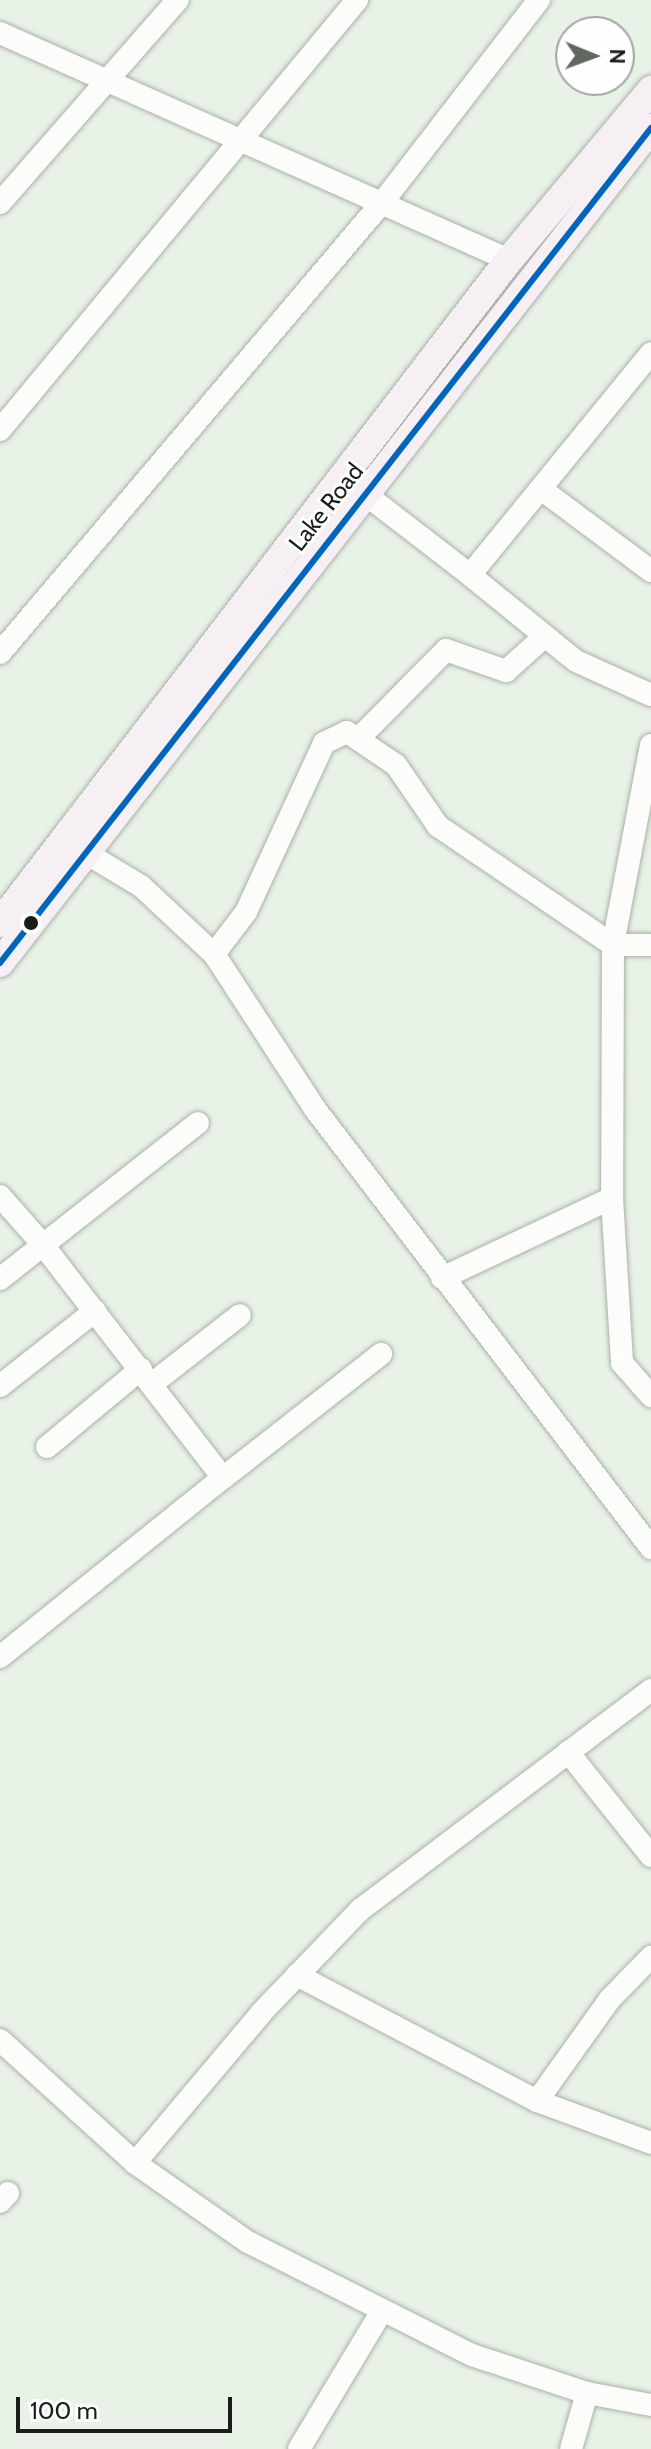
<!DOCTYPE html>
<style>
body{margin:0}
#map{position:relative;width:651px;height:2449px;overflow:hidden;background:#e8f2e6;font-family:Cabin,sans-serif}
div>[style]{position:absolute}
.roads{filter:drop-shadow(0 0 2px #aab2a8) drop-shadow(0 0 2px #aab2a8)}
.minor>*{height:22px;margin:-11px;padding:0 11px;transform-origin:11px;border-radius:11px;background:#fcfdfb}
.major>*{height:28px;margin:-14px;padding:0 14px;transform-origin:14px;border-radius:14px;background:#f6eff4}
.bus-1>*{height:6px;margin:-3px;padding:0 3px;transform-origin:3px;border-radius:3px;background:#0065bd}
.dots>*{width:22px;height:22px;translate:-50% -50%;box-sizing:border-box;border:4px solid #fefefe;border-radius:50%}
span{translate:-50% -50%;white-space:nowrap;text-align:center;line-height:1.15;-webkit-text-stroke:6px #fefefe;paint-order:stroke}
.street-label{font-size:24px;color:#181f17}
.north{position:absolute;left:555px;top:16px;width:80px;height:80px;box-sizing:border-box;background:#fefefe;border:2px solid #a2a5a2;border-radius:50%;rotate:91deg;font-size:22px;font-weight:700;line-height:32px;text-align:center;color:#181f17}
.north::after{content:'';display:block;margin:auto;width:28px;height:36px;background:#61695f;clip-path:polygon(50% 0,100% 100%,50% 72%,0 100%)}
.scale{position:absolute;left:16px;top:2397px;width:216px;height:36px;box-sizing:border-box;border:4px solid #181f17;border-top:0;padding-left:10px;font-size:24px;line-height:28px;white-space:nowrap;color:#181f17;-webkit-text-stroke:6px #fefefe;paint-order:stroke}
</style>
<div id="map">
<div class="roads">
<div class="minor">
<div style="left:0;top:33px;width:557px;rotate:24.04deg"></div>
<div style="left:0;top:203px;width:270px;rotate:-48.8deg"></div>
<div style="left:0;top:430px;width:559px;rotate:-50.3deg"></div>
<div style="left:352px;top:484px;width:149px;rotate:37.6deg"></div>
<div style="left:470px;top:575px;width:286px;rotate:-50.8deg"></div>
<div style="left:541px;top:489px;width:137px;rotate:36.7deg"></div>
<div style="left:470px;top:575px;width:136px;rotate:39.1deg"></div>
<div style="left:576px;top:661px;width:82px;rotate:24.4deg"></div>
<div style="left:0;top:653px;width:595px;rotate:-49.7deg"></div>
<div style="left:385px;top:199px;width:252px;rotate:-52.3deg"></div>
<div style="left:361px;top:736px;width:121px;rotate:-45.3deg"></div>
<div style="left:446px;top:650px;width:64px;rotate:19.3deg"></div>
<div style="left:506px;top:671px;width:52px;rotate:-41.9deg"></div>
<div style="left:651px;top:745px;width:204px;rotate:100.8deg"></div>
<div style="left:613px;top:945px;width:38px"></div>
<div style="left:86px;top:853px;width:64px;rotate:31deg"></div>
<div style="left:141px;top:886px;width:100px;rotate:43deg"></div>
<div style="left:214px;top:954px;width:185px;rotate:56.9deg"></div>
<div style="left:315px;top:1109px;width:553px;rotate:52.57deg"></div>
<div style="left:214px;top:954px;width:53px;rotate:-52.7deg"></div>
<div style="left:246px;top:912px;width:186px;rotate:-65.2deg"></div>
<div style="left:324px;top:743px;width:25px;rotate:-26deg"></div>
<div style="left:347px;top:732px;width:59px;rotate:34deg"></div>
<div style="left:396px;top:765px;width:74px;rotate:55.5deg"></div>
<div style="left:438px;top:826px;width:212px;rotate:34.2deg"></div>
<div style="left:613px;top:945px;width:253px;rotate:90.2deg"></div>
<div style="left:612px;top:1198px;width:165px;rotate:86.5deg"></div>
<div style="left:622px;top:1363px;width:44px;rotate:48.7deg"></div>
<div style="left:0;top:1196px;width:65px;rotate:48.7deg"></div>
<div style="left:43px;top:1245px;width:197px;rotate:-38.2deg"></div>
<div style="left:442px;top:1278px;width:188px;rotate:-25.2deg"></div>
<div style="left:0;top:1279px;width:55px;rotate:-38.3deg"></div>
<div style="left:43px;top:1245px;width:294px;rotate:52.3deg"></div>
<div style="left:223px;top:1478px;width:201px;rotate:-38.1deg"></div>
<div style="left:153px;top:1383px;width:110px;rotate:-38deg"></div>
<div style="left:0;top:1386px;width:121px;rotate:-38.3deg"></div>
<div style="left:47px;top:1447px;width:122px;rotate:-39.7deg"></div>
<div style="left:0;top:1657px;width:286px;rotate:-38.8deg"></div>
<div style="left:568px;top:1752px;width:133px;rotate:51.4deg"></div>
<div style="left:297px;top:1975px;width:271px;rotate:27.7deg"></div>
<div style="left:537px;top:2101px;width:121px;rotate:20.2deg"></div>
<div style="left:0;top:2040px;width:183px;rotate:42.3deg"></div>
<div style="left:135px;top:2163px;width:138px;rotate:35deg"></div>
<div style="left:248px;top:2242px;width:251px;rotate:26.8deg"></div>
<div style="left:472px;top:2355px;width:121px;rotate:18.3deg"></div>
<div style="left:587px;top:2393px;width:65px;rotate:10.6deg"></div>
<div style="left:537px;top:2101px;width:125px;rotate:-54.4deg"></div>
<div style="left:610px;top:1999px;width:59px;rotate:-45.7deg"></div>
<div style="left:135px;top:2163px;width:197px;rotate:-49.9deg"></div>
<div style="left:262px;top:2012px;width:141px;rotate:-46.1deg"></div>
<div style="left:360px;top:1910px;width:365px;rotate:-37.1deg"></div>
<div style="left:0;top:2202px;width:12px;rotate:-48deg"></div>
<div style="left:299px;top:2449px;width:157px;rotate:-59deg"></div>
<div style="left:571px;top:2449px;width:58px;rotate:-74.1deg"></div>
</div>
<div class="major">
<div style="left:0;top:923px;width:836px;rotate:-52.49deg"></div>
<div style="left:509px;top:260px;width:222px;rotate:-50.1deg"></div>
<div style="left:0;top:963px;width:1059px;rotate:-52.06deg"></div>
</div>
</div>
<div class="bus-1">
<div style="left:0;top:963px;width:1059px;rotate:-52.06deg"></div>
</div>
<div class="dots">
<div style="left:31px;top:923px;background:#181f17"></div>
</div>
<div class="street-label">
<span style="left:326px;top:507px;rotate:-52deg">Lake Road</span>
</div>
<div class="north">N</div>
<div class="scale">100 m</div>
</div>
